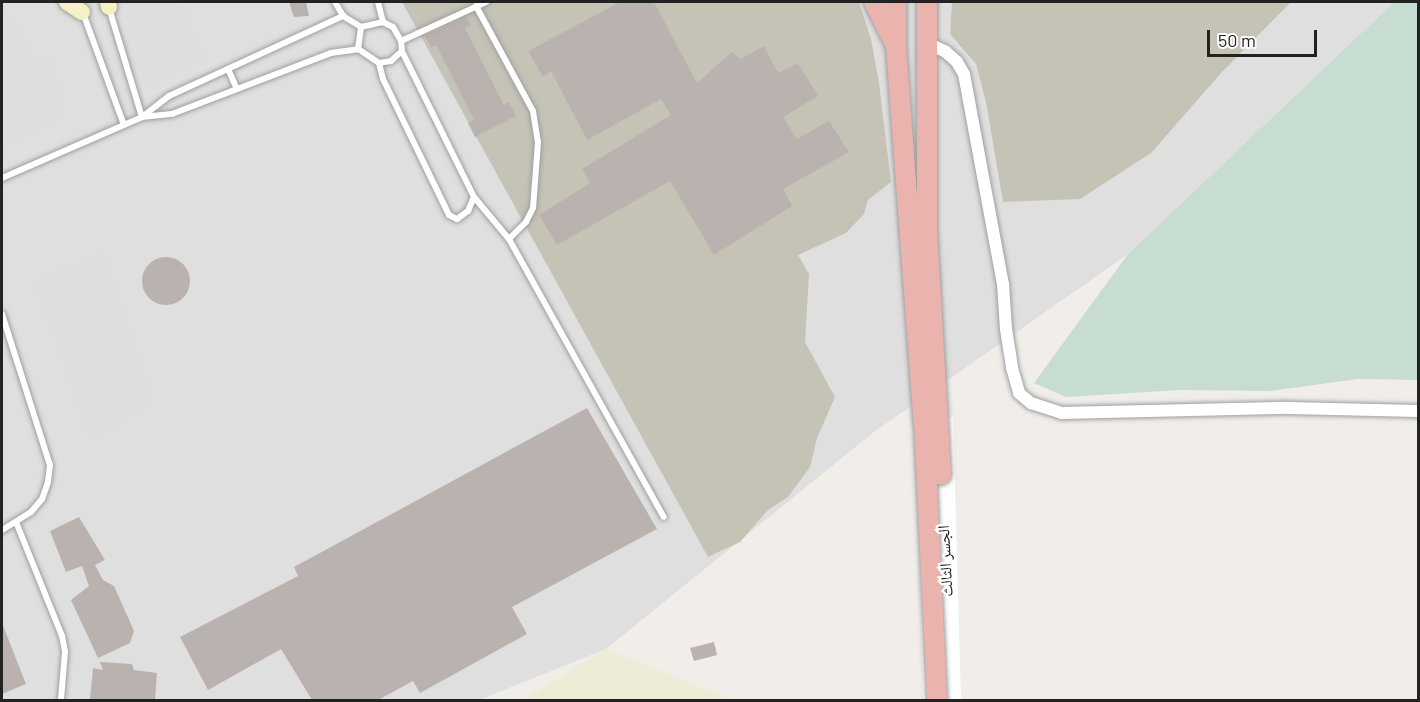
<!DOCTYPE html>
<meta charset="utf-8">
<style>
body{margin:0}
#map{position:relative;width:1420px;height:702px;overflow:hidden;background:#f1eeea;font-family:Barlow,"Noto Naskh Arabic",sans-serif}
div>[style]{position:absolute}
.residential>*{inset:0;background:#e0dfdf}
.construction>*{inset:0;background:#c5c3b6}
.farmland>*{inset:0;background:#edecd7}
.wetland>*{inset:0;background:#c8ddd1}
.parking>*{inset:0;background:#dedede}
.pier>*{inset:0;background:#fff}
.building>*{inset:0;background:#bab2af}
.round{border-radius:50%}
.roads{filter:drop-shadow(0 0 2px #9f9f9f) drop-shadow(0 0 2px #9f9f9f)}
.service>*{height:6px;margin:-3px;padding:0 3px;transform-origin:3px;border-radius:3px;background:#fff}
.minor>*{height:12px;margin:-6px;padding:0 6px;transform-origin:6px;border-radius:6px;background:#fff}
.secondary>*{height:16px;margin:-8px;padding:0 8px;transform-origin:8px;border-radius:8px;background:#f4f1c4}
.trunk>*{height:20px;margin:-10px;padding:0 10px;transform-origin:10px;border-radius:10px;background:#eab3ae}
span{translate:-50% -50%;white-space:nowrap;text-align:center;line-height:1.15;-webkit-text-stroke:4.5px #fff;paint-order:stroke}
.street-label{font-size:16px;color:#222}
.frame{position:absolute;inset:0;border:3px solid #222;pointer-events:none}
.scale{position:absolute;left:1207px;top:30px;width:110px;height:27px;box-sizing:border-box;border:3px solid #222;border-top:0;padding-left:8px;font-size:18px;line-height:21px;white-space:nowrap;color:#222;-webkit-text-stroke:4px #fff;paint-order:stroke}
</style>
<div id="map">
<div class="residential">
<div style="clip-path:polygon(2px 2px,1394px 2px,1128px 254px,874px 432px,606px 649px,479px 700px,2px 700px)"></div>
</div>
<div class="construction">
<div style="clip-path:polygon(402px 2px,859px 2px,871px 39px,879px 83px,891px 182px,868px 200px,864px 214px,846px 233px,798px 255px,809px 274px,805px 342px,835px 397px,817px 438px,810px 467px,788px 497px,768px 510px,740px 542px,708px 557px)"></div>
<div style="clip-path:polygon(952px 2px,1291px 2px,1221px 73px,1151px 153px,1080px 199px,1003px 202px,986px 102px,976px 64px,950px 34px)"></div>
</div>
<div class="farmland">
<div style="clip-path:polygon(606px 649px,725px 697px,727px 700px,522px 700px)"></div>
</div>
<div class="wetland">
<div style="clip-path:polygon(1394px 2px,1418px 2px,1418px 380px,1358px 379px,1270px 391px,1179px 390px,1066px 397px,1034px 383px,1128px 254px)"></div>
</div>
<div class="parking">
<div style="clip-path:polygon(121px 2px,182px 2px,208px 60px,146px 87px,139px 86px,122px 41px,132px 35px)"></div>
<div style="clip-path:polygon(2px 16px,16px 19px,20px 33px,37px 62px,52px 56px,64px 99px,64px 111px,59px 122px,2px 146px)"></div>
<div style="clip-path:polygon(105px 251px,155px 406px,89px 441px,33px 280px)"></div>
</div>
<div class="pier">
<div style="clip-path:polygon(953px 417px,961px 700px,923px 700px,916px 427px)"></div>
</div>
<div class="building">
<div style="clip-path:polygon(289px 2px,306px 2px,309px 16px,294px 17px)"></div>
<div style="clip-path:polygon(620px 2px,654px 2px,697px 83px,732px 52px,740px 59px,764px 46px,778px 73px,798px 63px,818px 96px,783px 117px,797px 139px,829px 121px,849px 152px,783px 189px,792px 206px,714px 255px,670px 181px,557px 245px,539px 215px,590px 183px,582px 169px,671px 115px,661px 99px,587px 140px,551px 71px,543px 77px,528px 51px)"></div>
<div style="clip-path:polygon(466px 17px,471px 26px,465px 28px,504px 105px,509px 102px,516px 116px,475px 137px,468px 123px,474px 120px,436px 45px,431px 48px,425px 36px)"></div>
<div class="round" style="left:142px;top:257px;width:48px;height:48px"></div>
<div style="clip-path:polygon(587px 408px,657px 529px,512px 607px,527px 634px,420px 693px,413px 681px,378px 700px,312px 700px,281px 649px,208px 690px,180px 637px,298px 576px,294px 567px)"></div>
<div style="clip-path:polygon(79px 517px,105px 560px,95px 565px,103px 580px,114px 586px,134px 631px,130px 643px,98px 658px,71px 600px,89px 586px,82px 566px,66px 572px,50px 531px)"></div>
<div style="clip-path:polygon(2px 623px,26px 684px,2px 694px)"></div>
<div style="clip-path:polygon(714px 642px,717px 655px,694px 661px,690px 648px)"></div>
<div style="clip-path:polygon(100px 662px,132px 664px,134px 670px,157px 673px,155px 700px,90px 700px,93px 668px,103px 670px)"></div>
</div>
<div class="roads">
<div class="service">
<div style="left:335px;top:2px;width:16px;rotate:60deg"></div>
<div style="left:343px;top:16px;width:21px;rotate:31deg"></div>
<div style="left:378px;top:2px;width:21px;rotate:76deg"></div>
<div style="left:476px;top:6px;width:119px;rotate:61.5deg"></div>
<div style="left:533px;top:111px;width:31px;rotate:81deg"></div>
<div style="left:538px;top:142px;width:66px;rotate:94.3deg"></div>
<div style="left:533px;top:208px;width:16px;rotate:117deg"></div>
<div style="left:526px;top:222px;width:24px;rotate:135deg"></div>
<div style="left:109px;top:8px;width:114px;rotate:73.2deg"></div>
<div style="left:83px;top:13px;width:119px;rotate:69.9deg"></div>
<div style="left:383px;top:22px;width:11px;rotate:27deg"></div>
<div style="left:393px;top:27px;width:16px;rotate:60deg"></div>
<div style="left:401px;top:41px;width:10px;rotate:84deg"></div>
<div style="left:402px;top:51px;width:15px;rotate:138deg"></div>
<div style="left:391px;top:61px;width:12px;rotate:171deg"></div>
<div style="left:379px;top:63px;width:25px;rotate:-146deg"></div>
<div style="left:358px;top:49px;width:22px;rotate:-82deg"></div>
<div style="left:361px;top:27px;width:23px;rotate:-13deg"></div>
<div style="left:401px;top:41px;width:94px;rotate:-24.6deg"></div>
<div style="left:379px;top:63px;width:16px;rotate:76deg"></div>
<div style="left:383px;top:79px;width:151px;rotate:64.1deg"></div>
<div style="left:449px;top:215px;width:9px;rotate:27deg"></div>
<div style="left:457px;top:219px;width:14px;rotate:-36deg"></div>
<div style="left:468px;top:211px;width:15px;rotate:-67deg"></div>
<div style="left:474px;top:197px;width:163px;rotate:-116.3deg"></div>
<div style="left:228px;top:69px;width:22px;rotate:66deg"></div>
<div style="left:142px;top:117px;width:30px;rotate:-6deg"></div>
<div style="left:172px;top:114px;width:170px;rotate:-21deg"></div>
<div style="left:331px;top:53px;width:27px;rotate:-8deg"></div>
<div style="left:2px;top:178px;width:153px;rotate:-23.5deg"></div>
<div style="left:142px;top:117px;width:34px;rotate:-38deg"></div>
<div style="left:169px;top:96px;width:192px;rotate:-24.7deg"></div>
<div style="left:474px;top:197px;width:55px;rotate:50.2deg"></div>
<div style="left:509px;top:239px;width:318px;rotate:60.9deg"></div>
<div style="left:2px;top:314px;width:158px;rotate:72.4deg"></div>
<div style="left:50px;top:465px;width:17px;rotate:97deg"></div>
<div style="left:48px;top:482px;width:18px;rotate:109deg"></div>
<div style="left:42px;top:499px;width:17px;rotate:130deg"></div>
<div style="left:31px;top:512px;width:34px;rotate:148deg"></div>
<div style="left:16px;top:522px;width:123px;rotate:68deg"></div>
<div style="left:62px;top:636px;width:16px;rotate:79deg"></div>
<div style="left:65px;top:652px;width:48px;rotate:94.8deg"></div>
</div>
<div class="minor">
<div style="left:925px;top:42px;width:23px;rotate:25deg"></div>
<div style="left:946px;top:52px;width:15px;rotate:42deg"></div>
<div style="left:957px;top:62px;width:14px;rotate:60deg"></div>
<div style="left:964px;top:74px;width:214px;rotate:79.5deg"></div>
<div style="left:1003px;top:284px;width:45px;rotate:86.2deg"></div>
<div style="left:1006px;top:329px;width:39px;rotate:81deg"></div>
<div style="left:1012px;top:368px;width:26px;rotate:74deg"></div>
<div style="left:1019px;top:393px;width:16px;rotate:40deg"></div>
<div style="left:1031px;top:403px;width:32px;rotate:18deg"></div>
<div style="left:1061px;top:413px;width:228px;rotate:-1.3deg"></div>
<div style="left:1289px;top:408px;width:129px;rotate:1.3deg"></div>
</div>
<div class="secondary">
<div style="left:67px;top:2px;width:18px;rotate:34deg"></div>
<div style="left:108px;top:2px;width:5px;rotate:79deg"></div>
</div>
<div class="trunk">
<div style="left:874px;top:2px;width:45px;rotate:63.4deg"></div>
<div style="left:896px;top:2px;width:44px;rotate:90deg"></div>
<div style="left:896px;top:46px;width:378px;rotate:85.8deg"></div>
<div style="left:924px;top:423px;width:277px;rotate:87.3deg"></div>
<div style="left:927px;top:2px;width:229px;rotate:90deg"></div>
<div style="left:927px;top:231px;width:244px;rotate:86.7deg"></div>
</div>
</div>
<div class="street-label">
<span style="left:945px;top:561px;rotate:-93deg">الجسر الثالث</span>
</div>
<div class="frame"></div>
<div class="scale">50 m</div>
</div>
